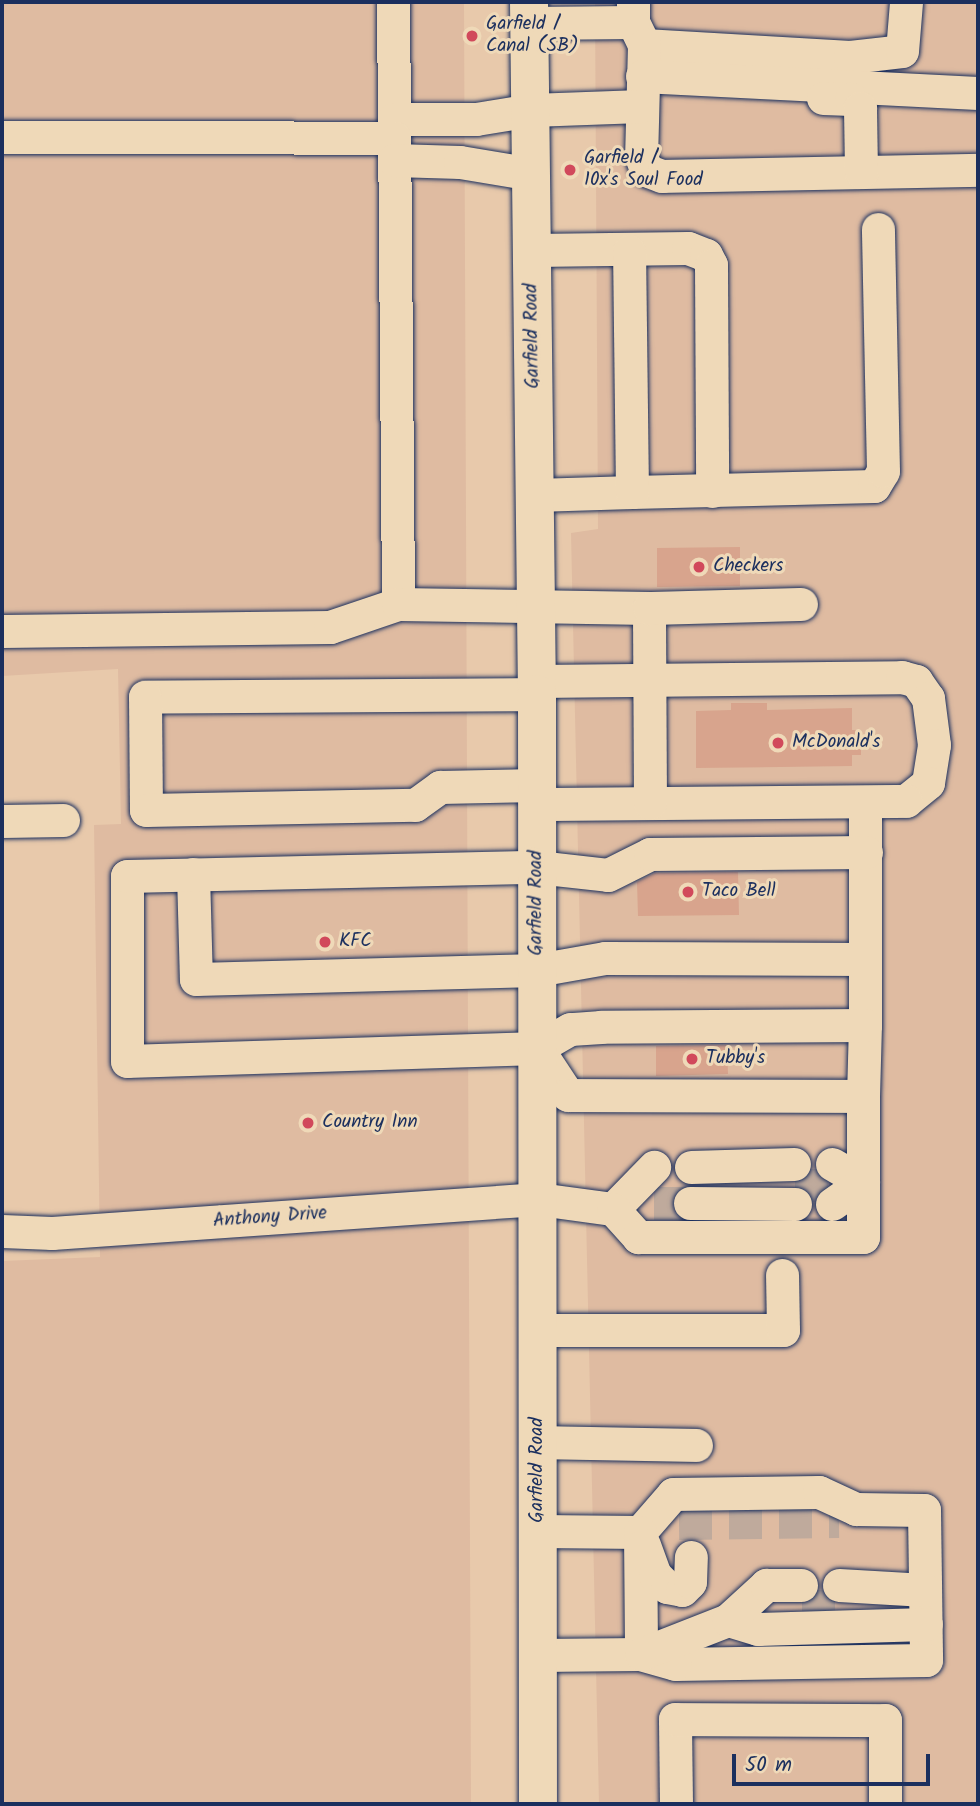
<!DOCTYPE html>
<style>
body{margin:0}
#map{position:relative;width:980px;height:1806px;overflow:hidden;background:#e8c9ab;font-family:Kalam,sans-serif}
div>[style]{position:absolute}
.built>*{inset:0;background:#dfbba1}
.building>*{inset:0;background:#d8a48d}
.minor-tunnel>*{height:33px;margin-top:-16.5px;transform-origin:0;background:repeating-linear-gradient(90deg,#bfaa9c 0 33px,transparent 0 50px)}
.roads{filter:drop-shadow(0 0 2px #1b2f5e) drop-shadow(0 0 2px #1b2f5e)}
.minor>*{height:33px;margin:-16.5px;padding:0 16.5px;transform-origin:16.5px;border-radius:16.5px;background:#efd9b8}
.major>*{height:38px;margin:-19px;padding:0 19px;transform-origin:19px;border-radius:19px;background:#efd9b8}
.dots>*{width:19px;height:19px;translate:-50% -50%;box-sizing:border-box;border:4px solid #efd9b8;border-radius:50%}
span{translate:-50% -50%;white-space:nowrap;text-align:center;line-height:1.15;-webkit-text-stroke:6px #efd9b8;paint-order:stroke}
.poi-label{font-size:19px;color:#1b2f5e}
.left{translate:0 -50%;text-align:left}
.street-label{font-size:19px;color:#1b2f5e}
.frame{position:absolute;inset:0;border:4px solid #1b2f5e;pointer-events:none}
.scale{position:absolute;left:732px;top:1754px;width:198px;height:32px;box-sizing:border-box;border:4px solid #1b2f5e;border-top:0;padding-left:9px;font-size:21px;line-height:24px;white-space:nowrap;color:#1b2f5e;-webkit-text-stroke:5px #efd9b8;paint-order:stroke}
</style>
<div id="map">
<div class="built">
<div style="clip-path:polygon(2px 2px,464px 2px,471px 1804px,2px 1804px,2px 1261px,100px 1257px,94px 825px,121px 824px,118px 669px,2px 676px)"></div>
<div style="clip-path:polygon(595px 2px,978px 2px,978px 1804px,599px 1804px,571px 533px,598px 529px)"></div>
</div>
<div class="building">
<div style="clip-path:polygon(740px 547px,740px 586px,657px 587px,657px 548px)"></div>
<div style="clip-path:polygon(731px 703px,767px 703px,767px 710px,852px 708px,852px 730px,861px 730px,861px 755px,852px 755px,852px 766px,696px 768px,696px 711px,731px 710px)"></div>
<div style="clip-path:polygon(738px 872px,739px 915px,638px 916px,637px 882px,655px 873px)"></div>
<div style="clip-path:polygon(727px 1045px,728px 1074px,656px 1076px,656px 1046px)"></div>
</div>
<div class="minor-tunnel">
<div style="left:795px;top:1185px;width:37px"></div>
<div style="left:654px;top:1203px;width:36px"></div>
<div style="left:679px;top:1523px;width:160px;rotate:-0.7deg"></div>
<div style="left:802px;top:1606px;width:37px"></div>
</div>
<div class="roads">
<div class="minor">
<div style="left:393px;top:2px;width:602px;rotate:89.52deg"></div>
<div style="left:633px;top:2px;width:20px;rotate:90deg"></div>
<div style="left:633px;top:22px;width:25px;rotate:64deg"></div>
<div style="left:644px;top:45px;width:206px;rotate:3.3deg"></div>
<div style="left:850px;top:57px;width:52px;rotate:-6.6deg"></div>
<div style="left:902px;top:51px;width:49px;rotate:-85.3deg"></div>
<div style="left:529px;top:23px;width:104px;rotate:-0.6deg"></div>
<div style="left:644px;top:45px;width:111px;rotate:91.5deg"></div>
<div style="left:641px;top:156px;width:15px;rotate:70deg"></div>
<div style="left:646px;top:170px;width:17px;rotate:21deg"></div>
<div style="left:662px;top:176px;width:316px;rotate:-1.1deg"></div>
<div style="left:642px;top:76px;width:336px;rotate:2.9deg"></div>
<div style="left:823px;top:98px;width:28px;rotate:2deg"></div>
<div style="left:851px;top:99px;width:13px;rotate:45deg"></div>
<div style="left:860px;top:108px;width:64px;rotate:89.1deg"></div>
<div style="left:394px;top:119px;width:82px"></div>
<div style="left:476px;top:119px;width:56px;rotate:-9.3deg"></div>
<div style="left:531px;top:110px;width:110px;rotate:-2.1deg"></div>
<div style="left:2px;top:137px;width:392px;rotate:0.1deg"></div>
<div style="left:394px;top:160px;width:66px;rotate:1.7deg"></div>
<div style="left:460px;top:162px;width:73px;rotate:9.5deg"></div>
<div style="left:533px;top:250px;width:155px;rotate:-0.7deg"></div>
<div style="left:688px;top:248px;width:19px;rotate:21deg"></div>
<div style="left:706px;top:255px;width:11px;rotate:63deg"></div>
<div style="left:711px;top:265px;width:226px;rotate:89.7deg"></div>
<div style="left:632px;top:492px;width:242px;rotate:-1.4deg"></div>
<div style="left:874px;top:486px;width:17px;rotate:-59deg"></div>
<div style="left:883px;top:471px;width:242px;rotate:-91.2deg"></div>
<div style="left:535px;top:495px;width:97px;rotate:-1.8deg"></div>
<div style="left:632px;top:492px;width:241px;rotate:-90.7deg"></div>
<div style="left:2px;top:631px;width:328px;rotate:-0.7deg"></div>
<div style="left:330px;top:627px;width:72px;rotate:-18.7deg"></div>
<div style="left:398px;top:604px;width:251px;rotate:0.9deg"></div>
<div style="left:537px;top:681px;width:365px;rotate:-0.6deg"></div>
<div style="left:902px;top:677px;width:15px;rotate:16deg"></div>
<div style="left:916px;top:681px;width:21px;rotate:55deg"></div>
<div style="left:928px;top:698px;width:47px;rotate:82.7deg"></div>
<div style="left:934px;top:745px;width:38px;rotate:99deg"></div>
<div style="left:928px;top:783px;width:28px;rotate:141deg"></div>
<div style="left:906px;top:801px;width:369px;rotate:179.5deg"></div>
<div style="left:537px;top:694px;width:392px;rotate:179.6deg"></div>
<div style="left:145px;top:697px;width:113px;rotate:89.5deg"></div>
<div style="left:146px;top:810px;width:269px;rotate:-1.1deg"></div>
<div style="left:415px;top:805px;width:31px;rotate:-36deg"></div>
<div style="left:440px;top:787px;width:97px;rotate:-1.2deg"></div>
<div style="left:650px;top:803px;width:195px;rotate:-90.3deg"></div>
<div style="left:649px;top:608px;width:152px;rotate:-1.5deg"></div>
<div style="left:2px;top:821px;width:61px;rotate:-0.9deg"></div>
<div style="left:193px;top:874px;width:105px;rotate:88.4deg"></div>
<div style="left:196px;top:979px;width:341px;rotate:-1.5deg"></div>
<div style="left:537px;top:970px;width:69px;rotate:-10deg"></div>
<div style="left:605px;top:958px;width:260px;rotate:0.2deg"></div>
<div style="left:865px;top:1025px;width:223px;rotate:-90deg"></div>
<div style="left:537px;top:1048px;width:56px;rotate:56.6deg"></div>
<div style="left:568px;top:1095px;width:295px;rotate:0.2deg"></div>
<div style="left:863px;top:1096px;width:71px;rotate:-88.4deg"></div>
<div style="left:865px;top:1025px;width:264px;rotate:179.6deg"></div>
<div style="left:601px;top:1027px;width:31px;rotate:176deg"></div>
<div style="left:570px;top:1029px;width:38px;rotate:150deg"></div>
<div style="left:537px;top:1048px;width:410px;rotate:178.2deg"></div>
<div style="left:127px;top:1061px;width:185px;rotate:-90deg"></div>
<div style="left:127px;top:876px;width:410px;rotate:-1.3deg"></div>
<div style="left:537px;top:867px;width:71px;rotate:6.4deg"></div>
<div style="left:608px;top:875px;width:47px;rotate:-26.6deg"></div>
<div style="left:650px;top:854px;width:216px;rotate:-0.5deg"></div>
<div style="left:832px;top:1164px;width:36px;rotate:30deg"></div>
<div style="left:691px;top:1167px;width:103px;rotate:-1.7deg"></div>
<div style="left:690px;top:1203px;width:105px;rotate:0.5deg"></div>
<div style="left:832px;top:1204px;width:38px;rotate:-35deg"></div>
<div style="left:613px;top:1209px;width:59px;rotate:-45.7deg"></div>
<div style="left:2px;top:1231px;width:50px;rotate:2.3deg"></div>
<div style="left:52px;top:1233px;width:488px;rotate:-4deg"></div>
<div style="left:539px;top:1199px;width:75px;rotate:7.7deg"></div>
<div style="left:613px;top:1209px;width:38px;rotate:48deg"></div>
<div style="left:638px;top:1237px;width:225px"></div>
<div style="left:863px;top:1237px;width:141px;rotate:-90deg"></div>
<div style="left:538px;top:1330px;width:245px"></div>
<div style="left:783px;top:1330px;width:55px;rotate:-91deg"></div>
<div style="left:538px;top:1442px;width:158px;rotate:1.1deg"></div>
<div style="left:538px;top:1531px;width:102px;rotate:0.6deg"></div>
<div style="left:640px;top:1532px;width:50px;rotate:-49deg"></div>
<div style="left:673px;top:1494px;width:146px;rotate:-0.8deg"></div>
<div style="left:819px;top:1492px;width:41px;rotate:24.7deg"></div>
<div style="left:856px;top:1509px;width:68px;rotate:0.8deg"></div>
<div style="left:924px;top:1510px;width:150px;rotate:89.2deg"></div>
<div style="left:926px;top:1660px;width:251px;rotate:179.1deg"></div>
<div style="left:675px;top:1664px;width:35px;rotate:-164deg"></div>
<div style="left:641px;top:1654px;width:103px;rotate:179.4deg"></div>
<div style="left:640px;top:1532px;width:122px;rotate:89.5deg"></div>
<div style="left:641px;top:1654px;width:93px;rotate:-21.3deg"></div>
<div style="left:728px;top:1620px;width:31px;rotate:17deg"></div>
<div style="left:758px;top:1629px;width:168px;rotate:-1.7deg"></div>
<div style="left:644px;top:1545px;width:32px;rotate:70deg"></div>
<div style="left:655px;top:1575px;width:17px;rotate:45deg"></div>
<div style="left:667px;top:1587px;width:15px;rotate:11deg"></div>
<div style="left:682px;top:1590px;width:11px;rotate:-45deg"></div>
<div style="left:690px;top:1582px;width:25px;rotate:-88deg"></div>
<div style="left:839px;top:1585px;width:86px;rotate:3.3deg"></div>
<div style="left:728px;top:1620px;width:52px;rotate:-42.6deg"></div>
<div style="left:766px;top:1585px;width:35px"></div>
<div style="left:676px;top:1804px;width:85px;rotate:-90.7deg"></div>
<div style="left:675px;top:1719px;width:210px;rotate:0.3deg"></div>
<div style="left:885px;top:1720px;width:84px;rotate:90deg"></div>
</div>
<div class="major">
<div style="left:529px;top:2px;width:692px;rotate:89.34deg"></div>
<div style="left:537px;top:694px;width:1110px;rotate:89.95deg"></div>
</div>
</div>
<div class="dots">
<div style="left:472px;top:36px;background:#d1495b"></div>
<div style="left:570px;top:170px;background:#d1495b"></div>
<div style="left:699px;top:567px;background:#d1495b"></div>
<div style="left:778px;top:743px;background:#d1495b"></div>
<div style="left:688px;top:892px;background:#d1495b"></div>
<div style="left:325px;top:942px;background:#d1495b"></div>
<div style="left:692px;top:1059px;background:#d1495b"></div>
<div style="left:308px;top:1123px;background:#d1495b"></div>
</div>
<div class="poi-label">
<span class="left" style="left:486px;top:36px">Garfield /<br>Canal (SB)</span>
<span class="left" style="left:584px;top:170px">Garfield /<br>10x's Soul Food</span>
<span class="left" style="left:713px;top:567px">Checkers</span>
<span class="left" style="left:792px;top:743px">McDonald's</span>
<span class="left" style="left:702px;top:892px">Taco Bell</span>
<span class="left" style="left:339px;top:942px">KFC</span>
<span class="left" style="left:706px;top:1059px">Tubby's</span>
<span class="left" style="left:322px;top:1123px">Country Inn</span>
</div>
<div class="street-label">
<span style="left:533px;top:336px;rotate:-91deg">Garfield Road</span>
<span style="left:537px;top:903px;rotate:-90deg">Garfield Road</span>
<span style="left:270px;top:1218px;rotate:-4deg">Anthony Drive</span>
<span style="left:538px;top:1470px;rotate:-90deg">Garfield Road</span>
</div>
<div class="frame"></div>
<div class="scale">50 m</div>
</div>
